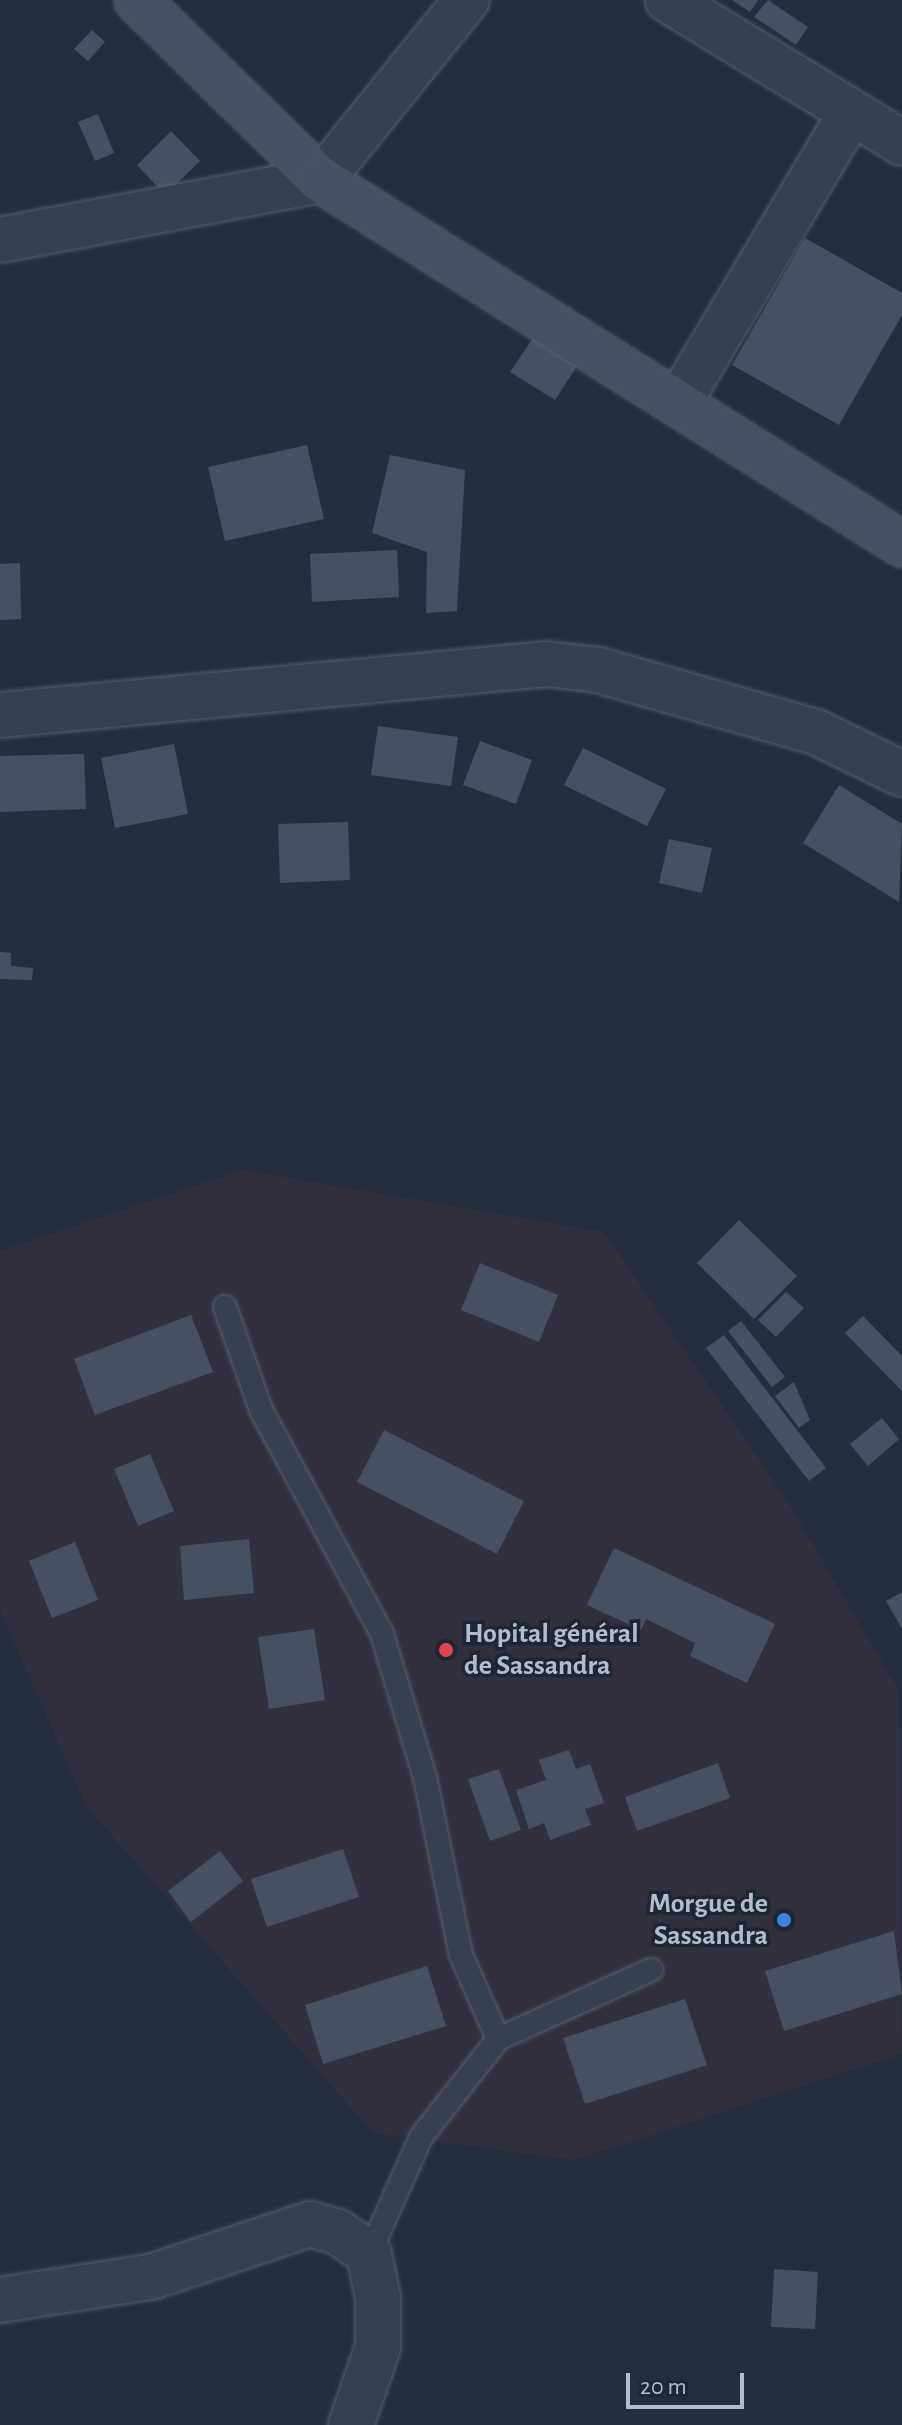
<!DOCTYPE html>
<meta charset="utf-8">
<style>
body{margin:0}
#map{position:relative;width:902px;height:2425px;overflow:hidden;background:#242f3e;font-family:"Alegreya Sans",sans-serif}
div>[style]{position:absolute}
.medical>*{inset:0;background:#32303f}
.building>*{inset:0;background:#455162}
.roads{filter:drop-shadow(0 0 2px #565f6c) drop-shadow(0 0 2px #565f6c)}
.lane>*{height:22px;margin:-11px;padding:0 11px;transform-origin:11px;border-radius:11px;background:#38414e}
.street>*{height:44px;margin:-22px;padding:0 22px;transform-origin:22px;border-radius:22px;background:#38414e}
.secondary>*{height:44px;margin:-22px;padding:0 22px;transform-origin:22px;border-radius:22px;background:#465061}
.dots>*{width:22px;height:22px;translate:-50% -50%;box-sizing:border-box;border:4px solid #1d2633;border-radius:50%}
span{translate:-50% -50%;white-space:nowrap;text-align:center;line-height:1.15;-webkit-text-stroke:7px #1d2633;paint-order:stroke}
.poi-label{font-size:28px;color:#b4bcc9;font-weight:700}
.left{translate:0 -50%;text-align:left}
.right{translate:-100% -50%;text-align:right}
.scale{position:absolute;left:626px;top:2373px;width:118px;height:36px;box-sizing:border-box;border:4px solid #b4bcc9;border-top:0;padding-left:10px;font-size:24px;line-height:28px;white-space:nowrap;color:#b4bcc9;-webkit-text-stroke:6px #1d2633;paint-order:stroke}
</style>
<div id="map">
<div class="medical">
<div style="clip-path:polygon(243px 1170px,604px 1232px,786px 1499px,899px 1691px,902px 2054px,574px 2160px,373px 2133px,86px 1806px,0 1610px,0 1251px)"></div>
</div>
<div class="building">
<div style="clip-path:polygon(732px 0,758px 0,750px 12px)"></div>
<div style="clip-path:polygon(768px 0,808px 27px,796px 45px,754px 17px)"></div>
<div style="clip-path:polygon(92px 30px,105px 42px,88px 61px,74px 49px)"></div>
<div style="clip-path:polygon(98px 114px,114px 153px,95px 161px,78px 122px)"></div>
<div style="clip-path:polygon(171px 131px,200px 161px,165px 195px,137px 165px)"></div>
<div style="clip-path:polygon(805px 238px,902px 293px,902px 315px,839px 425px,732px 365px)"></div>
<div style="clip-path:polygon(537px 332px,581px 360px,555px 400px,510px 372px)"></div>
<div style="clip-path:polygon(307px 445px,324px 519px,225px 541px,208px 467px)"></div>
<div style="clip-path:polygon(390px 455px,465px 470px,457px 611px,426px 613px,427px 552px,372px 533px)"></div>
<div style="clip-path:polygon(397px 550px,399px 597px,312px 602px,310px 554px)"></div>
<div style="clip-path:polygon(20px 563px,21px 619px,0 620px,0 564px)"></div>
<div style="clip-path:polygon(378px 726px,458px 737px,451px 786px,371px 775px)"></div>
<div style="clip-path:polygon(480px 741px,532px 760px,516px 804px,463px 785px)"></div>
<div style="clip-path:polygon(174px 744px,188px 814px,115px 828px,101px 758px)"></div>
<div style="clip-path:polygon(583px 748px,666px 789px,647px 826px,564px 785px)"></div>
<div style="clip-path:polygon(84px 754px,86px 809px,0 812px,0 756px)"></div>
<div style="clip-path:polygon(839px 785px,902px 824px,899px 902px,803px 843px)"></div>
<div style="clip-path:polygon(348px 822px,350px 880px,280px 883px,278px 824px)"></div>
<div style="clip-path:polygon(669px 839px,712px 848px,702px 893px,659px 883px)"></div>
<div style="clip-path:polygon(0 952px,11px 953px,11px 966px,33px 968px,32px 980px,0 979px)"></div>
<div style="clip-path:polygon(739px 1220px,797px 1276px,754px 1319px,697px 1263px)"></div>
<div style="clip-path:polygon(480px 1263px,558px 1295px,539px 1342px,461px 1310px)"></div>
<div style="clip-path:polygon(786px 1292px,804px 1308px,776px 1337px,758px 1320px)"></div>
<div style="clip-path:polygon(191px 1315px,213px 1372px,95px 1415px,74px 1359px)"></div>
<div style="clip-path:polygon(863px 1316px,902px 1356px,902px 1391px,845px 1333px)"></div>
<div style="clip-path:polygon(741px 1321px,785px 1377px,772px 1387px,728px 1331px)"></div>
<div style="clip-path:polygon(724px 1335px,826px 1468px,809px 1481px,706px 1348px)"></div>
<div style="clip-path:polygon(794px 1382px,810px 1420px,799px 1428px,775px 1396px)"></div>
<div style="clip-path:polygon(882px 1418px,899px 1439px,868px 1466px,850px 1444px)"></div>
<div style="clip-path:polygon(384px 1430px,524px 1501px,497px 1554px,357px 1482px)"></div>
<div style="clip-path:polygon(150px 1454px,174px 1511px,138px 1526px,114px 1469px)"></div>
<div style="clip-path:polygon(249px 1539px,254px 1593px,184px 1600px,180px 1546px)"></div>
<div style="clip-path:polygon(75px 1542px,98px 1600px,52px 1618px,29px 1561px)"></div>
<div style="clip-path:polygon(614px 1548px,775px 1624px,747px 1683px,690px 1656px,695px 1643px,646px 1619px,641px 1630px,587px 1605px)"></div>
<div style="clip-path:polygon(902px 1592px,902px 1629px,886px 1601px)"></div>
<div style="clip-path:polygon(314px 1629px,325px 1700px,269px 1709px,258px 1637px)"></div>
<div style="clip-path:polygon(569px 1750px,576px 1769px,590px 1764px,604px 1803px,585px 1809px,591px 1825px,550px 1840px,544px 1823px,529px 1829px,516px 1790px,546px 1780px,539px 1760px)"></div>
<div style="clip-path:polygon(718px 1763px,730px 1798px,637px 1831px,625px 1797px)"></div>
<div style="clip-path:polygon(499px 1769px,521px 1830px,490px 1841px,468px 1779px)"></div>
<div style="clip-path:polygon(343px 1849px,359px 1897px,267px 1927px,251px 1879px)"></div>
<div style="clip-path:polygon(220px 1851px,243px 1881px,191px 1922px,168px 1891px)"></div>
<div style="clip-path:polygon(894px 1931px,902px 1994px,784px 2031px,765px 1971px)"></div>
<div style="clip-path:polygon(427px 1966px,446px 2026px,323px 2064px,305px 2005px)"></div>
<div style="clip-path:polygon(685px 1999px,707px 2065px,585px 2104px,563px 2038px)"></div>
<div style="clip-path:polygon(774px 2269px,818px 2272px,815px 2329px,771px 2327px)"></div>
</div>
<div class="roads">
<div class="lane">
<div style="left:225px;top:1307px;width:109px;rotate:70.7deg"></div>
<div style="left:261px;top:1410px;width:255px;rotate:61.6deg"></div>
<div style="left:382px;top:1634px;width:149px;rotate:73.3deg"></div>
<div style="left:425px;top:1777px;width:182px;rotate:78.6deg"></div>
<div style="left:461px;top:1955px;width:92px;rotate:66.2deg"></div>
<div style="left:369px;top:2254px;width:128px;rotate:-66deg"></div>
<div style="left:421px;top:2137px;width:125px;rotate:-51.8deg"></div>
<div style="left:498px;top:2039px;width:168px;rotate:-24.3deg"></div>
</div>
<div class="street">
<div style="left:668px;top:0;width:274px;rotate:31.4deg"></div>
<div style="left:0;top:240px;width:327px;rotate:-10.6deg"></div>
<div style="left:321px;top:180px;width:232px;rotate:-51deg"></div>
<div style="left:680px;top:400px;width:332px;rotate:-59.2deg"></div>
<div style="left:0;top:715px;width:549px;rotate:-5.33deg"></div>
<div style="left:547px;top:664px;width:51px;rotate:6.7deg"></div>
<div style="left:598px;top:670px;width:227px;rotate:15.9deg"></div>
<div style="left:816px;top:732px;width:96px;rotate:26deg"></div>
<div style="left:0;top:2300px;width:153px;rotate:-8.7deg"></div>
<div style="left:151px;top:2277px;width:168px;rotate:-18.4deg"></div>
<div style="left:310px;top:2224px;width:29px;rotate:16deg"></div>
<div style="left:338px;top:2232px;width:38px;rotate:35deg"></div>
<div style="left:369px;top:2254px;width:45px;rotate:78.4deg"></div>
<div style="left:378px;top:2298px;width:49px;rotate:90deg"></div>
<div style="left:378px;top:2347px;width:83px;rotate:109.1deg"></div>
</div>
<div class="secondary">
<div style="left:137px;top:0;width:257px;rotate:44.4deg"></div>
<div style="left:321px;top:180px;width:686px;rotate:32.07deg"></div>
</div>
</div>
<div class="dots">
<div style="left:446px;top:1650px;background:#e0444e"></div>
<div style="left:784px;top:1920px;background:#3f7fe0"></div>
</div>
<div class="poi-label">
<span class="left" style="left:464px;top:1650px">Hopital général<br>de Sassandra</span>
<span class="right" style="left:768px;top:1920px">Morgue de<br>Sassandra</span>
</div>
<div class="scale">20 m</div>
</div>
